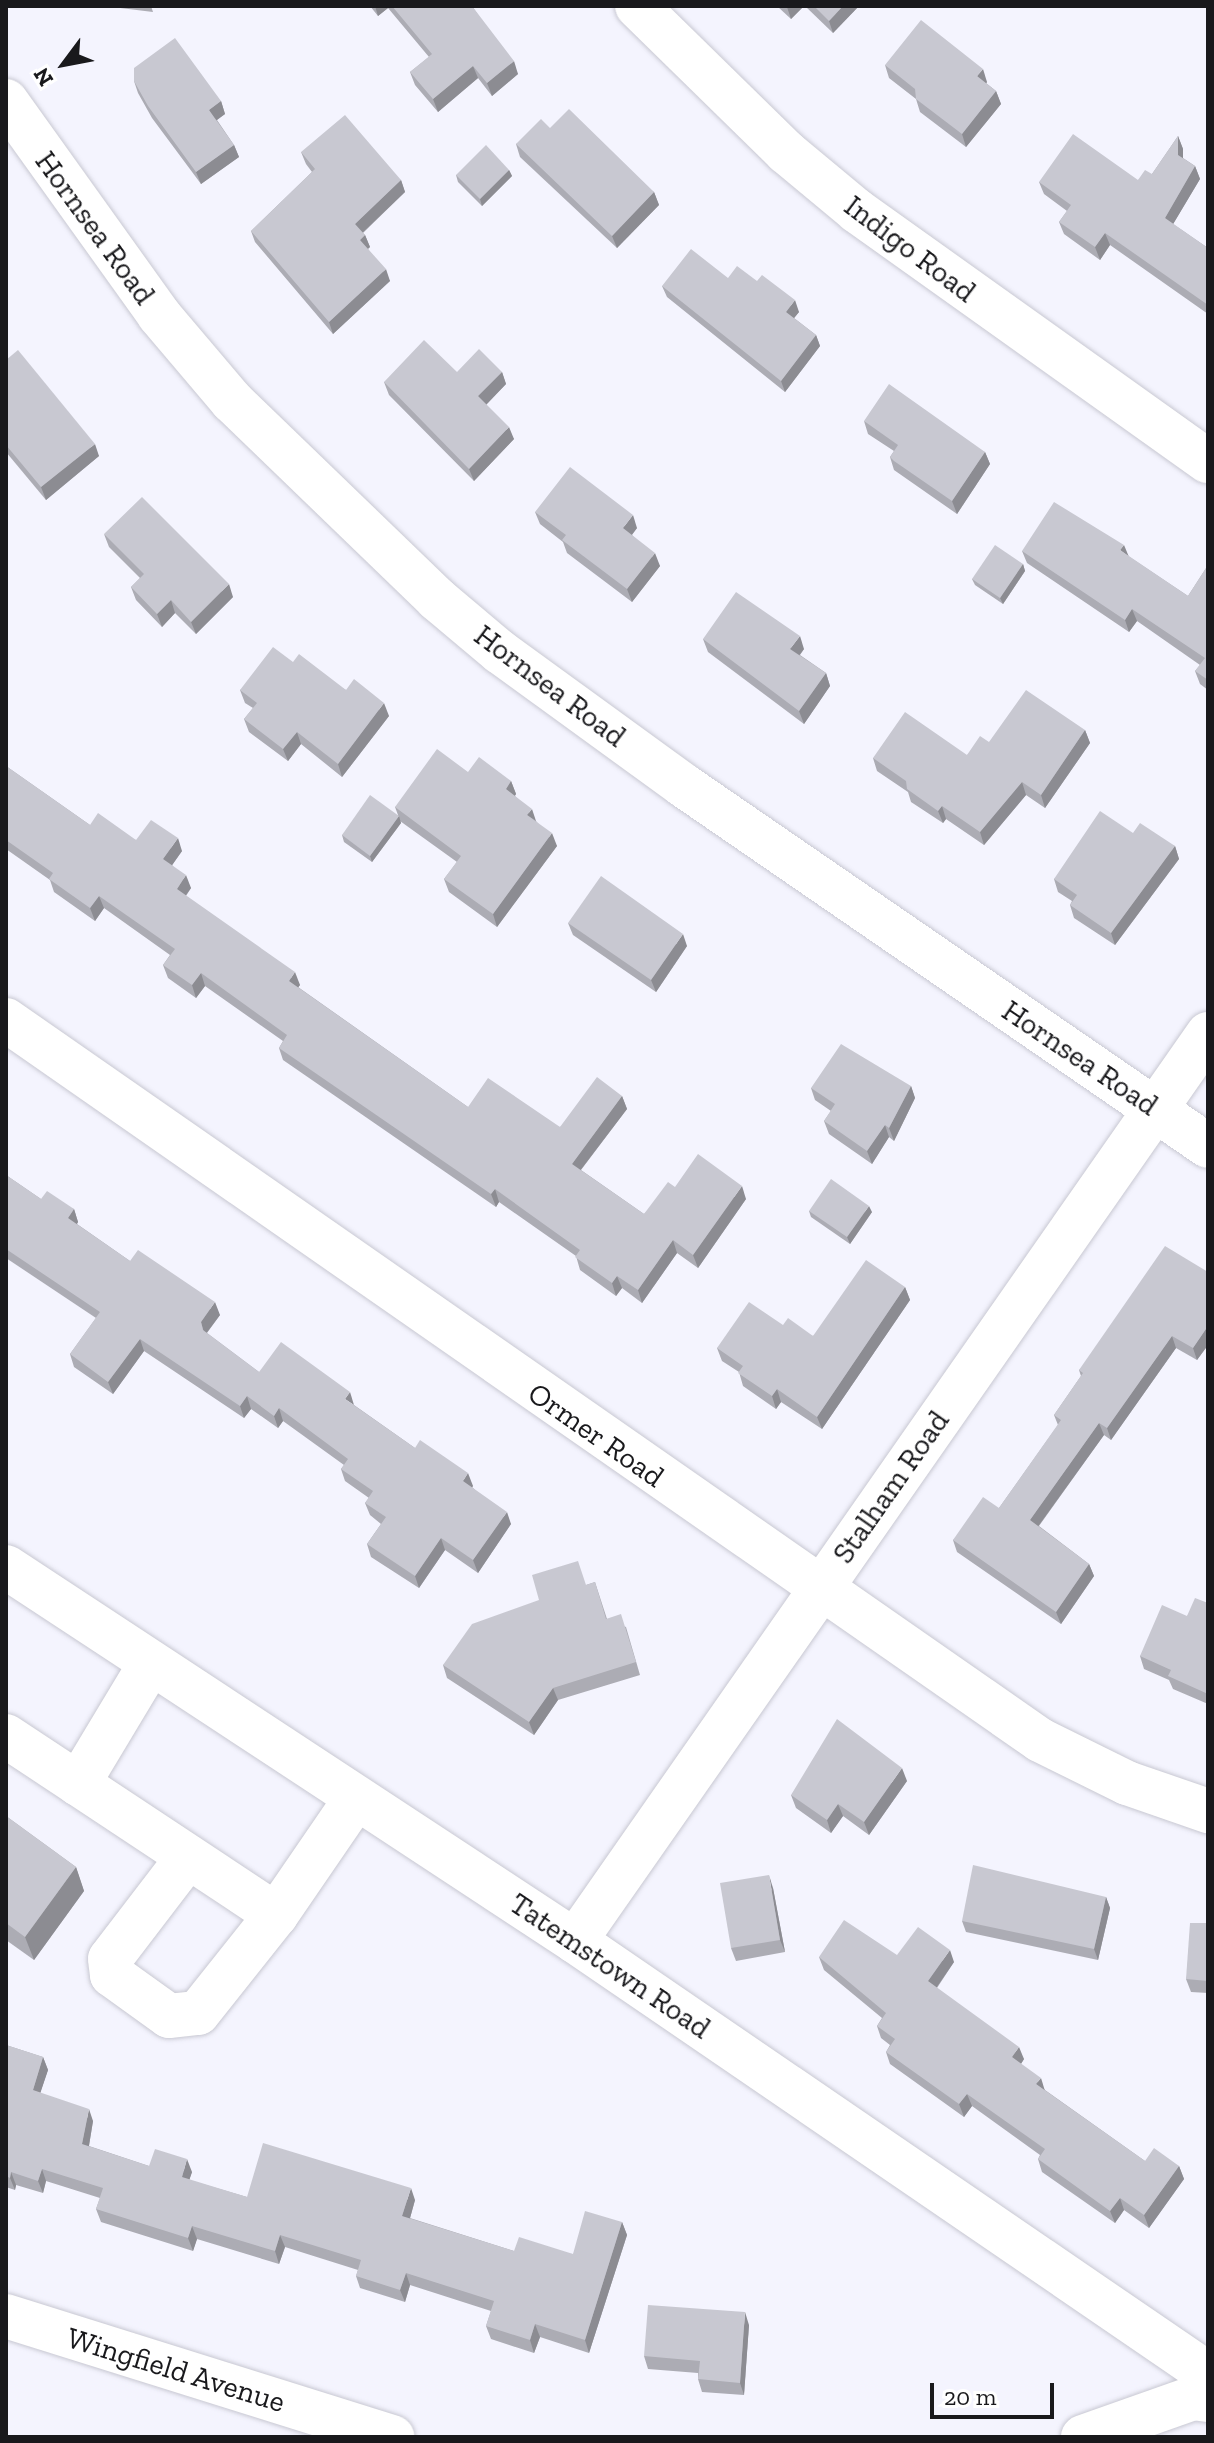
<!DOCTYPE html>
<style>
body{margin:0}
#map{position:relative;width:1214px;height:2443px;overflow:hidden;background:#f4f4fe;font-family:"Zilla Slab",serif}
div>[style]{position:absolute}
.roads{filter:drop-shadow(0 0 2px #c8c8d2) drop-shadow(0 0 2px #c8c8d2)}
.minor>*{height:44px;margin:-22px;padding:0 22px;transform-origin:22px;border-radius:22px;background:#fff}
.wall>*{inset:0;background:#acacb4}
.shaded-wall>*{inset:0;background:#8c8c92}
.building>*{inset:0;background:#c8c8d1}
span{translate:-50% -50%;white-space:nowrap;text-align:center;line-height:1.15;-webkit-text-stroke:8px #fff;paint-order:stroke}
.street-label{font-size:30px;color:#19191c}
.frame{position:absolute;inset:0;border:8px solid #19191c;pointer-events:none}
.north{position:absolute;left:24px;top:24px;width:80px;height:80px;-webkit-text-stroke:6px #fff;paint-order:stroke;rotate:238deg;font-size:22px;font-weight:700;line-height:32px;text-align:center;color:#19191c}
.north::after{content:'';display:block;margin:auto;width:28px;height:36px;background:#19191c;clip-path:polygon(50% 0,100% 100%,50% 72%,0 100%)}
.scale{position:absolute;left:930px;top:2383px;width:124px;height:36px;box-sizing:border-box;border:4px solid #19191c;border-top:0;padding-left:10px;font-size:24px;line-height:28px;white-space:nowrap;color:#19191c;-webkit-text-stroke:6px #fff;paint-order:stroke}
</style>
<div id="map">
<div class="roads">
<div class="minor">
<div style="left:637px;top:6px;width:209px;rotate:44.4deg"></div>
<div style="left:786px;top:152px;width:92px;rotate:39.7deg"></div>
<div style="left:857px;top:211px;width:431px;rotate:35.5deg"></div>
<div style="left:6px;top:101px;width:263px;rotate:54.4deg"></div>
<div style="left:159px;top:315px;width:113px;rotate:49.7deg"></div>
<div style="left:232px;top:401px;width:285px;rotate:44deg"></div>
<div style="left:437px;top:599px;width:82px;rotate:40.1deg"></div>
<div style="left:500px;top:652px;width:226px;rotate:36deg"></div>
<div style="left:683px;top:785px;width:637px;rotate:34.51deg"></div>
<div style="left:6px;top:1020px;width:1260px;rotate:34.85deg"></div>
<div style="left:1040px;top:1740px;width:97px;rotate:26.3deg"></div>
<div style="left:1127px;top:1783px;width:86px;rotate:19.1deg"></div>
<div style="left:6px;top:1567px;width:681px;rotate:33.32deg"></div>
<div style="left:575px;top:1941px;width:767px;rotate:34.37deg"></div>
<div style="left:6px;top:1736px;width:324px;rotate:33.5deg"></div>
<div style="left:276px;top:1915px;width:142px;rotate:-55.6deg"></div>
<div style="left:78px;top:1784px;width:140px;rotate:-59deg"></div>
<div style="left:188px;top:1857px;width:128px;rotate:127.4deg"></div>
<div style="left:110px;top:1959px;width:16px;rotate:83deg"></div>
<div style="left:112px;top:1975px;width:70px;rotate:35.7deg"></div>
<div style="left:169px;top:2016px;width:29px;rotate:-6deg"></div>
<div style="left:198px;top:2013px;width:125px;rotate:-51.5deg"></div>
<div style="left:575px;top:1941px;width:1106px;rotate:-55.09deg"></div>
<div style="left:6px;top:2316px;width:405px;rotate:17.4deg"></div>
<div style="left:1083px;top:2437px;width:117px;rotate:-19.5deg"></div>
<div style="left:1193px;top:2398px;width:15px;rotate:8deg"></div>
</div>
</div>
<div class="wall">
<div style="clip-path:polygon(104px 6px,151px 6px,153px 12px)"></div>
<div style="clip-path:polygon(370px 6px,472px 6px,518px 74px,492px 96px,478px 78px,438px 112px,415px 85px,410px 72px,429px 57px,388px 8px,378px 16px)"></div>
<div style="clip-path:polygon(777px 6px,804px 6px,791px 19px)"></div>
<div style="clip-path:polygon(805px 6px,859px 6px,833px 33px)"></div>
<div style="clip-path:polygon(885px 65px,987px 82px,986px 83px,996px 91px,1001px 104px,966px 147px,920px 112px,916px 99px,889px 78px)"></div>
<div style="clip-path:polygon(134px 81px,221px 101px,225px 114px,217px 120px,234px 145px,239px 157px,201px 184px,152px 118px,138px 93px)"></div>
<div style="clip-path:polygon(550px 128px,654px 192px,659px 205px,617px 248px,520px 157px,516px 144px)"></div>
<div style="clip-path:polygon(1178px 136px,1183px 149px,1183px 158px,1195px 166px,1200px 179px,1173px 224px,1208px 248px,1208px 314px,1110px 245px,1100px 260px,1064px 234px,1059px 222px,1067px 211px,1044px 194px,1039px 182px,1138px 180px,1152px 174px)"></div>
<div style="clip-path:polygon(301px 152px,401px 180px,405px 192px,363px 233px,365px 235px,370px 247px,368px 249px,390px 281px,333px 334px,255px 242px,251px 231px,312px 172px,306px 164px)"></div>
<div style="clip-path:polygon(509px 170px,512px 176px,482px 206px,458px 182px,456px 175px)"></div>
<div style="clip-path:polygon(728px 278px,757px 281px,799px 312px,794px 318px,816px 335px,820px 346px,785px 392px,667px 297px,662px 286px)"></div>
<div style="clip-path:polygon(6px 360px,99px 456px,46px 500px,6px 452px)"></div>
<div style="clip-path:polygon(457px 372px,502px 372px,506px 384px,486px 405px,514px 439px,474px 481px,389px 395px,384px 382px)"></div>
<div style="clip-path:polygon(864px 421px,985px 452px,990px 464px,957px 514px,894px 470px,890px 457px,894px 451px,868px 434px)"></div>
<div style="clip-path:polygon(535px 512px,637px 528px,632px 535px,660px 566px,632px 602px,567px 553px,563px 542px,540px 524px)"></div>
<div style="clip-path:polygon(104px 534px,233px 597px,196px 634px,175px 613px,162px 627px,136px 600px,131px 587px,140px 578px,109px 547px)"></div>
<div style="clip-path:polygon(1022px 551px,1128px 556px,1188px 596px,1208px 565px,1208px 690px,1200px 684px,1195px 671px,1200px 665px,1137px 621px,1129px 632px,1027px 563px)"></div>
<div style="clip-path:polygon(1023px 564px,1025px 571px,1003px 604px,975px 585px,972px 579px)"></div>
<div style="clip-path:polygon(703px 639px,804px 649px,800px 655px,826px 673px,830px 686px,804px 724px,708px 652px)"></div>
<div style="clip-path:polygon(293px 662px,346px 690px,389px 716px,342px 777px,301px 744px,288px 761px,249px 732px,244px 719px,253px 708px,245px 703px,240px 690px)"></div>
<div style="clip-path:polygon(1085px 730px,1090px 743px,1045px 808px,1026px 795px,984px 845px,946px 819px,943px 823px,911px 802px,908px 792px,877px 771px,873px 758px,967px 755px,989px 742px)"></div>
<div style="clip-path:polygon(6px 766px,90px 825px,136px 840px,182px 851px,172px 865px,191px 888px,186px 896px,300px 985px,298px 987px,468px 1107px,560px 1127px,622px 1096px,627px 1109px,581px 1170px,644px 1214px,675px 1187px,746px 1199px,698px 1268px,677px 1253px,642px 1303px,622px 1288px,616px 1296px,580px 1270px,576px 1256px,499px 1202px,496px 1207px,283px 1060px,279px 1048px,283px 1041px,205px 986px,196px 998px,168px 978px,163px 965px,170px 955px,104px 908px,95px 921px,54px 892px,50px 880px,6px 849px)"></div>
<div style="clip-path:polygon(468px 772px,511px 781px,516px 794px,515px 796px,557px 846px,497px 927px,449px 892px,444px 879px,457px 862px,400px 821px,401px 823px,372px 862px,344px 842px,342px 835px,398px 815px,395px 807px)"></div>
<div style="clip-path:polygon(1133px 833px,1175px 846px,1179px 859px,1115px 945px,1074px 918px,1070px 905px,1072px 901px,1058px 892px,1054px 879px)"></div>
<div style="clip-path:polygon(568px 923px,687px 946px,656px 992px,573px 935px)"></div>
<div style="clip-path:polygon(911px 1086px,915px 1098px,894px 1141px,889px 1137px,872px 1164px,829px 1134px,824px 1121px,831px 1111px,815px 1100px,811px 1088px)"></div>
<div style="clip-path:polygon(6px 1175px,41px 1199px,74px 1209px,78px 1222px,77px 1224px,130px 1261px,220px 1315px,207px 1333px,259px 1372px,354px 1405px,415px 1448px,473px 1486px,472px 1487px,511px 1524px,478px 1573px,445px 1550px,419px 1588px,371px 1557px,367px 1544px,381px 1524px,370px 1515px,365px 1503px,369px 1498px,345px 1481px,341px 1469px,344px 1465px,283px 1421px,278px 1428px,251px 1409px,244px 1418px,144px 1351px,113px 1394px,74px 1367px,70px 1354px,96px 1318px,6px 1258px)"></div>
<div style="clip-path:polygon(809px 1211px,872px 1212px,850px 1244px,811px 1217px)"></div>
<div style="clip-path:polygon(1208px 1272px,1208px 1345px,1197px 1360px,1176px 1348px,1111px 1440px,1104px 1435px,1039px 1526px,1089px 1564px,1094px 1576px,1061px 1624px,957px 1552px,953px 1540px,999px 1508px,1058px 1425px,1054px 1415px,1081px 1376px,1079px 1370px)"></div>
<div style="clip-path:polygon(905px 1287px,910px 1300px,822px 1429px,781px 1402px,776px 1409px,743px 1386px,739px 1372px,722px 1361px,717px 1348px,783px 1325px,813px 1336px)"></div>
<div style="clip-path:polygon(595px 1582px,607px 1619px,626px 1627px,640px 1675px,558px 1700px,534px 1735px,447px 1678px,443px 1665px,586px 1585px)"></div>
<div style="clip-path:polygon(1208px 1603px,1208px 1704px,1173px 1689px,1169px 1680px,1144px 1669px,1140px 1656px,1187px 1616px)"></div>
<div style="clip-path:polygon(907px 1781px,869px 1835px,843px 1816px,831px 1833px,796px 1808px,791px 1795px)"></div>
<div style="clip-path:polygon(6px 1816px,76px 1867px,84px 1891px,34px 1960px,6px 1940px)"></div>
<div style="clip-path:polygon(773px 1888px,785px 1952px,736px 1961px,731px 1948px)"></div>
<div style="clip-path:polygon(1106px 1897px,1110px 1908px,1098px 1960px,966px 1932px,962px 1921px)"></div>
<div style="clip-path:polygon(1208px 1923px,1208px 1993px,1191px 1992px,1186px 1979px)"></div>
<div style="clip-path:polygon(897px 1955px,954px 1962px,937px 1988px,1024px 2059px,1021px 2064px,1045px 2090px,1145px 2161px,1179px 2166px,1184px 2179px,1149px 2228px,1124px 2210px,1115px 2223px,1042px 2172px,1038px 2159px,1040px 2155px,972px 2106px,964px 2117px,890px 2064px,886px 2052px,890px 2045px,881px 2038px,877px 2026px,882px 2018px,824px 1970px,819px 1957px)"></div>
<div style="clip-path:polygon(6px 2045px,43px 2057px,48px 2070px,40px 2093px,93px 2121px,89px 2146px,149px 2166px,192px 2172px,189px 2180px,247px 2197px,415px 2200px,410px 2218px,514px 2251px,573px 2254px,622px 2222px,627px 2235px,589px 2353px,540px 2337px,534px 2353px,491px 2339px,486px 2326px,491px 2311px,410px 2285px,405px 2302px,360px 2288px,356px 2276px,358px 2270px,285px 2247px,279px 2264px,197px 2239px,193px 2251px,101px 2222px,96px 2209px,100px 2198px,46px 2181px,43px 2193px,16px 2185px,15px 2190px,6px 2187px)"></div>
<div style="clip-path:polygon(749px 2325px,744px 2395px,702px 2392px,698px 2379px,698px 2373px,648px 2369px,644px 2356px)"></div>
</div>
<div class="shaded-wall">
<div style="clip-path:polygon(375px 6px,387px 6px,388px 8px,378px 16px)"></div>
<div style="clip-path:polygon(788px 6px,804px 6px,791px 19px,787px 7px)"></div>
<div style="clip-path:polygon(843px 6px,859px 6px,833px 33px,829px 21px)"></div>
<div style="clip-path:polygon(514px 61px,518px 74px,492px 96px,487px 83px)"></div>
<div style="clip-path:polygon(473px 66px,478px 78px,438px 112px,433px 99px)"></div>
<div style="clip-path:polygon(983px 69px,987px 82px,982px 89px,977px 76px)"></div>
<div style="clip-path:polygon(996px 91px,1001px 104px,966px 147px,962px 134px)"></div>
<div style="clip-path:polygon(221px 101px,225px 114px,214px 122px,209px 110px)"></div>
<div style="clip-path:polygon(1178px 136px,1183px 149px,1183px 167px,1178px 155px)"></div>
<div style="clip-path:polygon(234px 145px,239px 157px,201px 184px,196px 172px)"></div>
<div style="clip-path:polygon(1195px 166px,1200px 179px,1169px 231px,1165px 218px)"></div>
<div style="clip-path:polygon(509px 170px,512px 176px,482px 206px,480px 199px)"></div>
<div style="clip-path:polygon(401px 180px,405px 192px,359px 236px,355px 224px)"></div>
<div style="clip-path:polygon(654px 192px,659px 205px,617px 248px,612px 236px)"></div>
<div style="clip-path:polygon(1105px 233px,1110px 245px,1100px 260px,1095px 247px)"></div>
<div style="clip-path:polygon(365px 235px,370px 247px,364px 252px,360px 240px)"></div>
<div style="clip-path:polygon(386px 269px,390px 281px,333px 334px,329px 322px)"></div>
<div style="clip-path:polygon(795px 300px,799px 312px,790px 323px,786px 312px)"></div>
<div style="clip-path:polygon(816px 335px,820px 346px,785px 392px,781px 381px)"></div>
<div style="clip-path:polygon(502px 372px,506px 384px,482px 409px,478px 396px)"></div>
<div style="clip-path:polygon(509px 427px,514px 439px,474px 481px,469px 469px)"></div>
<div style="clip-path:polygon(95px 444px,99px 456px,46px 500px,41px 487px)"></div>
<div style="clip-path:polygon(985px 452px,990px 464px,957px 514px,952px 501px)"></div>
<div style="clip-path:polygon(633px 515px,637px 528px,627px 541px,623px 528px)"></div>
<div style="clip-path:polygon(1124px 545px,1129px 557px,1120px 550px)"></div>
<div style="clip-path:polygon(655px 553px,660px 566px,632px 602px,627px 589px)"></div>
<div style="clip-path:polygon(1023px 564px,1025px 571px,1003px 604px,1000px 598px)"></div>
<div style="clip-path:polygon(229px 584px,233px 597px,196px 634px,191px 622px)"></div>
<div style="clip-path:polygon(171px 600px,175px 613px,162px 627px,157px 614px)"></div>
<div style="clip-path:polygon(1132px 609px,1137px 621px,1129px 632px,1125px 620px)"></div>
<div style="clip-path:polygon(800px 636px,804px 649px,795px 661px,790px 649px)"></div>
<div style="clip-path:polygon(826px 673px,830px 686px,804px 724px,799px 711px)"></div>
<div style="clip-path:polygon(384px 703px,389px 716px,342px 777px,338px 764px)"></div>
<div style="clip-path:polygon(1085px 730px,1090px 743px,1045px 808px,1041px 795px)"></div>
<div style="clip-path:polygon(297px 732px,301px 744px,288px 761px,283px 749px)"></div>
<div style="clip-path:polygon(511px 781px,516px 794px,510px 802px,506px 789px)"></div>
<div style="clip-path:polygon(1022px 782px,1026px 795px,984px 845px,980px 832px)"></div>
<div style="clip-path:polygon(942px 806px,946px 819px,943px 823px,938px 811px)"></div>
<div style="clip-path:polygon(532px 809px,536px 821px,527px 815px)"></div>
<div style="clip-path:polygon(399px 816px,401px 823px,372px 862px,370px 856px)"></div>
<div style="clip-path:polygon(552px 833px,557px 846px,497px 927px,493px 914px)"></div>
<div style="clip-path:polygon(178px 838px,182px 851px,168px 871px,163px 859px)"></div>
<div style="clip-path:polygon(1175px 846px,1179px 859px,1115px 945px,1111px 933px)"></div>
<div style="clip-path:polygon(186px 875px,191px 888px,181px 902px,177px 889px)"></div>
<div style="clip-path:polygon(99px 896px,104px 908px,95px 921px,90px 908px)"></div>
<div style="clip-path:polygon(683px 934px,687px 946px,656px 992px,651px 980px)"></div>
<div style="clip-path:polygon(295px 972px,300px 985px,294px 993px,289px 981px)"></div>
<div style="clip-path:polygon(201px 973px,205px 986px,196px 998px,192px 985px)"></div>
<div style="clip-path:polygon(911px 1086px,915px 1098px,894px 1141px,889px 1128px)"></div>
<div style="clip-path:polygon(622px 1096px,627px 1109px,576px 1176px,572px 1164px)"></div>
<div style="clip-path:polygon(885px 1125px,889px 1137px,872px 1164px,867px 1151px)"></div>
<div style="clip-path:polygon(742px 1186px,746px 1199px,698px 1268px,693px 1255px)"></div>
<div style="clip-path:polygon(495px 1189px,499px 1202px,496px 1207px,491px 1194px)"></div>
<div style="clip-path:polygon(869px 1206px,872px 1212px,850px 1244px,847px 1237px)"></div>
<div style="clip-path:polygon(74px 1209px,78px 1222px,73px 1230px,68px 1218px)"></div>
<div style="clip-path:polygon(673px 1240px,677px 1253px,642px 1303px,638px 1290px)"></div>
<div style="clip-path:polygon(617px 1276px,622px 1288px,616px 1296px,612px 1283px)"></div>
<div style="clip-path:polygon(905px 1287px,910px 1300px,822px 1429px,817px 1417px)"></div>
<div style="clip-path:polygon(215px 1302px,220px 1315px,205px 1335px,207px 1343px,201px 1322px)"></div>
<div style="clip-path:polygon(1208px 1326px,1208px 1345px,1197px 1360px,1193px 1348px)"></div>
<div style="clip-path:polygon(1172px 1336px,1176px 1348px,1111px 1440px,1107px 1428px)"></div>
<div style="clip-path:polygon(140px 1339px,144px 1351px,113px 1394px,108px 1382px)"></div>
<div style="clip-path:polygon(777px 1389px,781px 1402px,776px 1409px,772px 1396px)"></div>
<div style="clip-path:polygon(350px 1392px,354px 1405px,345px 1399px)"></div>
<div style="clip-path:polygon(247px 1396px,251px 1409px,244px 1418px,240px 1406px)"></div>
<div style="clip-path:polygon(279px 1408px,283px 1421px,278px 1428px,274px 1416px)"></div>
<div style="clip-path:polygon(1099px 1423px,1104px 1435px,1034px 1532px,1030px 1520px)"></div>
<div style="clip-path:polygon(468px 1473px,473px 1486px,467px 1494px,463px 1481px)"></div>
<div style="clip-path:polygon(507px 1512px,511px 1524px,478px 1573px,473px 1560px)"></div>
<div style="clip-path:polygon(441px 1538px,445px 1550px,419px 1588px,415px 1576px)"></div>
<div style="clip-path:polygon(1089px 1564px,1094px 1576px,1061px 1624px,1056px 1612px)"></div>
<div style="clip-path:polygon(553px 1688px,558px 1700px,534px 1735px,529px 1722px)"></div>
<div style="clip-path:polygon(902px 1768px,907px 1781px,869px 1835px,864px 1822px)"></div>
<div style="clip-path:polygon(838px 1804px,843px 1816px,831px 1833px,827px 1820px)"></div>
<div style="clip-path:polygon(76px 1867px,84px 1891px,34px 1960px,25px 1937px)"></div>
<div style="clip-path:polygon(769px 1875px,773px 1888px,785px 1952px,780px 1940px)"></div>
<div style="clip-path:polygon(1106px 1897px,1110px 1908px,1098px 1960px,1094px 1949px)"></div>
<div style="clip-path:polygon(950px 1950px,954px 1962px,932px 1994px,928px 1981px)"></div>
<div style="clip-path:polygon(1019px 2047px,1024px 2059px,1017px 2070px,1012px 2057px)"></div>
<div style="clip-path:polygon(43px 2057px,48px 2070px,37px 2103px,33px 2090px)"></div>
<div style="clip-path:polygon(1041px 2078px,1045px 2091px,1036px 2084px)"></div>
<div style="clip-path:polygon(967px 2094px,972px 2106px,964px 2117px,959px 2104px)"></div>
<div style="clip-path:polygon(89px 2109px,93px 2121px,87px 2157px,82px 2144px)"></div>
<div style="clip-path:polygon(187px 2159px,192px 2172px,186px 2190px,182px 2177px)"></div>
<div style="clip-path:polygon(1179px 2166px,1184px 2179px,1149px 2228px,1144px 2215px)"></div>
<div style="clip-path:polygon(42px 2169px,46px 2181px,43px 2193px,38px 2181px)"></div>
<div style="clip-path:polygon(11px 2172px,16px 2185px,15px 2190px,10px 2178px)"></div>
<div style="clip-path:polygon(411px 2188px,415px 2200px,407px 2229px,402px 2216px)"></div>
<div style="clip-path:polygon(1120px 2198px,1124px 2210px,1115px 2223px,1110px 2211px)"></div>
<div style="clip-path:polygon(622px 2222px,627px 2235px,589px 2353px,585px 2340px)"></div>
<div style="clip-path:polygon(192px 2226px,197px 2239px,193px 2251px,188px 2238px)"></div>
<div style="clip-path:polygon(280px 2235px,285px 2247px,279px 2264px,275px 2251px)"></div>
<div style="clip-path:polygon(406px 2273px,410px 2285px,405px 2302px,400px 2290px)"></div>
<div style="clip-path:polygon(745px 2312px,749px 2325px,744px 2395px,740px 2383px)"></div>
<div style="clip-path:polygon(535px 2324px,540px 2337px,534px 2353px,530px 2340px)"></div>
</div>
<div class="building">
<div style="clip-path:polygon(392px 6px,472px 6px,514px 61px,487px 83px,473px 66px,433px 99px,410px 72px,432px 54px)"></div>
<div style="clip-path:polygon(814px 6px,843px 6px,829px 21px)"></div>
<div style="clip-path:polygon(921px 20px,983px 69px,977px 76px,996px 91px,962px 134px,916px 99px,915px 89px,885px 65px)"></div>
<div style="clip-path:polygon(175px 38px,221px 101px,209px 110px,234px 145px,196px 172px,148px 106px,134px 81px,134px 68px)"></div>
<div style="clip-path:polygon(569px 109px,654px 192px,612px 236px,516px 144px,541px 119px,550px 128px)"></div>
<div style="clip-path:polygon(345px 115px,401px 180px,355px 224px,365px 235px,360px 240px,386px 269px,329px 322px,251px 231px,315px 169px,301px 152px)"></div>
<div style="clip-path:polygon(1073px 134px,1138px 180px,1145px 170px,1152px 174px,1178px 136px,1178px 155px,1195px 166px,1165px 218px,1208px 248px,1208px 305px,1105px 233px,1095px 247px,1059px 222px,1071px 205px,1039px 182px)"></div>
<div style="clip-path:polygon(486px 145px,509px 170px,480px 199px,456px 175px)"></div>
<div style="clip-path:polygon(691px 249px,728px 278px,737px 266px,757px 281px,762px 275px,795px 300px,786px 312px,816px 335px,781px 381px,662px 286px)"></div>
<div style="clip-path:polygon(424px 340px,457px 372px,479px 349px,502px 372px,478px 396px,509px 427px,469px 469px,384px 382px)"></div>
<div style="clip-path:polygon(18px 350px,95px 444px,41px 487px,6px 445px,6px 360px)"></div>
<div style="clip-path:polygon(889px 384px,985px 452px,952px 501px,894px 461px,890px 457px,898px 445px,864px 421px)"></div>
<div style="clip-path:polygon(570px 467px,633px 515px,623px 528px,655px 553px,627px 589px,562px 540px,566px 535px,535px 512px)"></div>
<div style="clip-path:polygon(142px 497px,229px 584px,191px 622px,171px 600px,157px 614px,131px 587px,144px 574px,104px 534px)"></div>
<div style="clip-path:polygon(1054px 502px,1124px 545px,1120px 550px,1188px 596px,1208px 565px,1208px 680px,1195px 671px,1205px 658px,1132px 609px,1125px 620px,1022px 551px)"></div>
<div style="clip-path:polygon(995px 545px,1023px 564px,1000px 598px,972px 579px)"></div>
<div style="clip-path:polygon(736px 592px,800px 636px,790px 649px,826px 673px,799px 711px,703px 639px)"></div>
<div style="clip-path:polygon(273px 647px,293px 662px,299px 654px,346px 690px,354px 679px,384px 703px,338px 764px,297px 732px,283px 749px,244px 719px,257px 703px,240px 690px)"></div>
<div style="clip-path:polygon(1026px 690px,1085px 730px,1041px 795px,1022px 782px,980px 832px,942px 806px,938px 811px,907px 789px,906px 781px,873px 758px,905px 712px,967px 755px,980px 736px,989px 742px)"></div>
<div style="clip-path:polygon(437px 749px,468px 772px,479px 757px,511px 781px,506px 789px,532px 809px,527px 815px,552px 833px,493px 914px,444px 879px,461px 856px,395px 807px)"></div>
<div style="clip-path:polygon(6px 766px,90px 825px,98px 813px,136px 840px,151px 820px,178px 838px,163px 859px,186px 875px,177px 889px,295px 972px,289px 981px,468px 1107px,488px 1078px,560px 1127px,597px 1077px,622px 1096px,572px 1164px,644px 1214px,668px 1182px,675px 1187px,698px 1154px,742px 1186px,693px 1255px,673px 1240px,638px 1290px,617px 1276px,612px 1283px,575px 1257px,580px 1250px,495px 1189px,491px 1194px,279px 1048px,287px 1035px,201px 973px,192px 985px,163px 965px,175px 949px,99px 896px,90px 908px,49px 879px,53px 873px,6px 840px)"></div>
<div style="clip-path:polygon(370px 795px,399px 816px,370px 856px,342px 835px)"></div>
<div style="clip-path:polygon(1100px 811px,1133px 833px,1140px 823px,1175px 846px,1111px 933px,1070px 905px,1077px 895px,1054px 879px)"></div>
<div style="clip-path:polygon(601px 876px,683px 934px,651px 980px,568px 923px)"></div>
<div style="clip-path:polygon(841px 1044px,911px 1086px,889px 1128px,885px 1125px,867px 1151px,824px 1121px,835px 1104px,811px 1088px)"></div>
<div style="clip-path:polygon(6px 1175px,41px 1199px,47px 1191px,74px 1209px,68px 1218px,130px 1261px,138px 1250px,215px 1302px,201px 1322px,203px 1330px,259px 1372px,281px 1342px,350px 1392px,345px 1399px,415px 1448px,420px 1440px,468px 1473px,463px 1481px,507px 1512px,473px 1560px,441px 1538px,415px 1576px,367px 1544px,386px 1517px,365px 1503px,373px 1491px,341px 1469px,348px 1459px,279px 1408px,274px 1416px,247px 1396px,240px 1406px,140px 1339px,108px 1382px,70px 1354px,100px 1312px,6px 1249px)"></div>
<div style="clip-path:polygon(831px 1179px,869px 1206px,847px 1237px,809px 1211px)"></div>
<div style="clip-path:polygon(1165px 1246px,1208px 1272px,1208px 1326px,1193px 1348px,1172px 1336px,1107px 1428px,1099px 1423px,1030px 1520px,1089px 1564px,1056px 1612px,953px 1540px,983px 1497px,999px 1508px,1061px 1420px,1054px 1415px,1083px 1373px,1079px 1370px)"></div>
<div style="clip-path:polygon(866px 1260px,905px 1287px,817px 1417px,777px 1389px,772px 1396px,738px 1373px,743px 1366px,717px 1348px,749px 1302px,783px 1325px,788px 1318px,813px 1336px)"></div>
<div style="clip-path:polygon(578px 1561px,586px 1585px,595px 1582px,606px 1619px,621px 1614px,636px 1662px,553px 1688px,529px 1722px,443px 1665px,472px 1624px,539px 1600px,532px 1575px)"></div>
<div style="clip-path:polygon(1195px 1598px,1208px 1603px,1208px 1694px,1168px 1676px,1171px 1670px,1140px 1656px,1162px 1605px,1187px 1616px)"></div>
<div style="clip-path:polygon(837px 1719px,902px 1768px,864px 1822px,838px 1804px,827px 1820px,791px 1795px)"></div>
<div style="clip-path:polygon(6px 1816px,76px 1867px,25px 1937px,6px 1923px)"></div>
<div style="clip-path:polygon(973px 1865px,1106px 1897px,1094px 1949px,962px 1921px)"></div>
<div style="clip-path:polygon(769px 1875px,780px 1940px,731px 1948px,720px 1883px)"></div>
<div style="clip-path:polygon(844px 1920px,897px 1955px,918px 1927px,950px 1950px,928px 1981px,1019px 2047px,1012px 2057px,1041px 2078px,1036px 2084px,1145px 2161px,1154px 2148px,1179px 2166px,1144px 2215px,1120px 2198px,1110px 2211px,1038px 2159px,1045px 2149px,967px 2094px,959px 2104px,886px 2052px,895px 2039px,877px 2026px,886px 2013px,819px 1957px)"></div>
<div style="clip-path:polygon(1190px 1923px,1208px 1923px,1208px 1981px,1186px 1979px)"></div>
<div style="clip-path:polygon(6px 2045px,43px 2057px,33px 2090px,89px 2109px,82px 2144px,149px 2166px,155px 2149px,187px 2159px,182px 2177px,247px 2197px,263px 2143px,411px 2188px,402px 2216px,514px 2251px,519px 2237px,573px 2254px,585px 2211px,622px 2222px,585px 2340px,535px 2324px,530px 2340px,486px 2326px,494px 2301px,406px 2273px,400px 2290px,356px 2276px,361px 2260px,280px 2235px,275px 2251px,192px 2226px,188px 2238px,96px 2209px,103px 2188px,42px 2169px,38px 2181px,11px 2172px,10px 2178px,6px 2176px)"></div>
<div style="clip-path:polygon(648px 2305px,745px 2312px,740px 2383px,698px 2379px,700px 2361px,644px 2356px)"></div>
</div>
<div class="street-label">
<span style="left:95px;top:228px;rotate:54deg">Hornsea Road</span>
<span style="left:910px;top:249px;rotate:37deg">Indigo Road</span>
<span style="left:550px;top:686px;rotate:37deg">Hornsea Road</span>
<span style="left:1080px;top:1058px;rotate:34deg">Hornsea Road</span>
<span style="left:596px;top:1435px;rotate:35deg">Ormer Road</span>
<span style="left:891px;top:1487px;rotate:-55deg">Stalham Road</span>
<span style="left:610px;top:1966px;rotate:34deg">Tatemstown Road</span>
<span style="left:176px;top:2370px;rotate:17deg">Wingfield Avenue</span>
</div>
<div class="frame"></div>
<div class="north">N</div>
<div class="scale">20 m</div>
</div>
